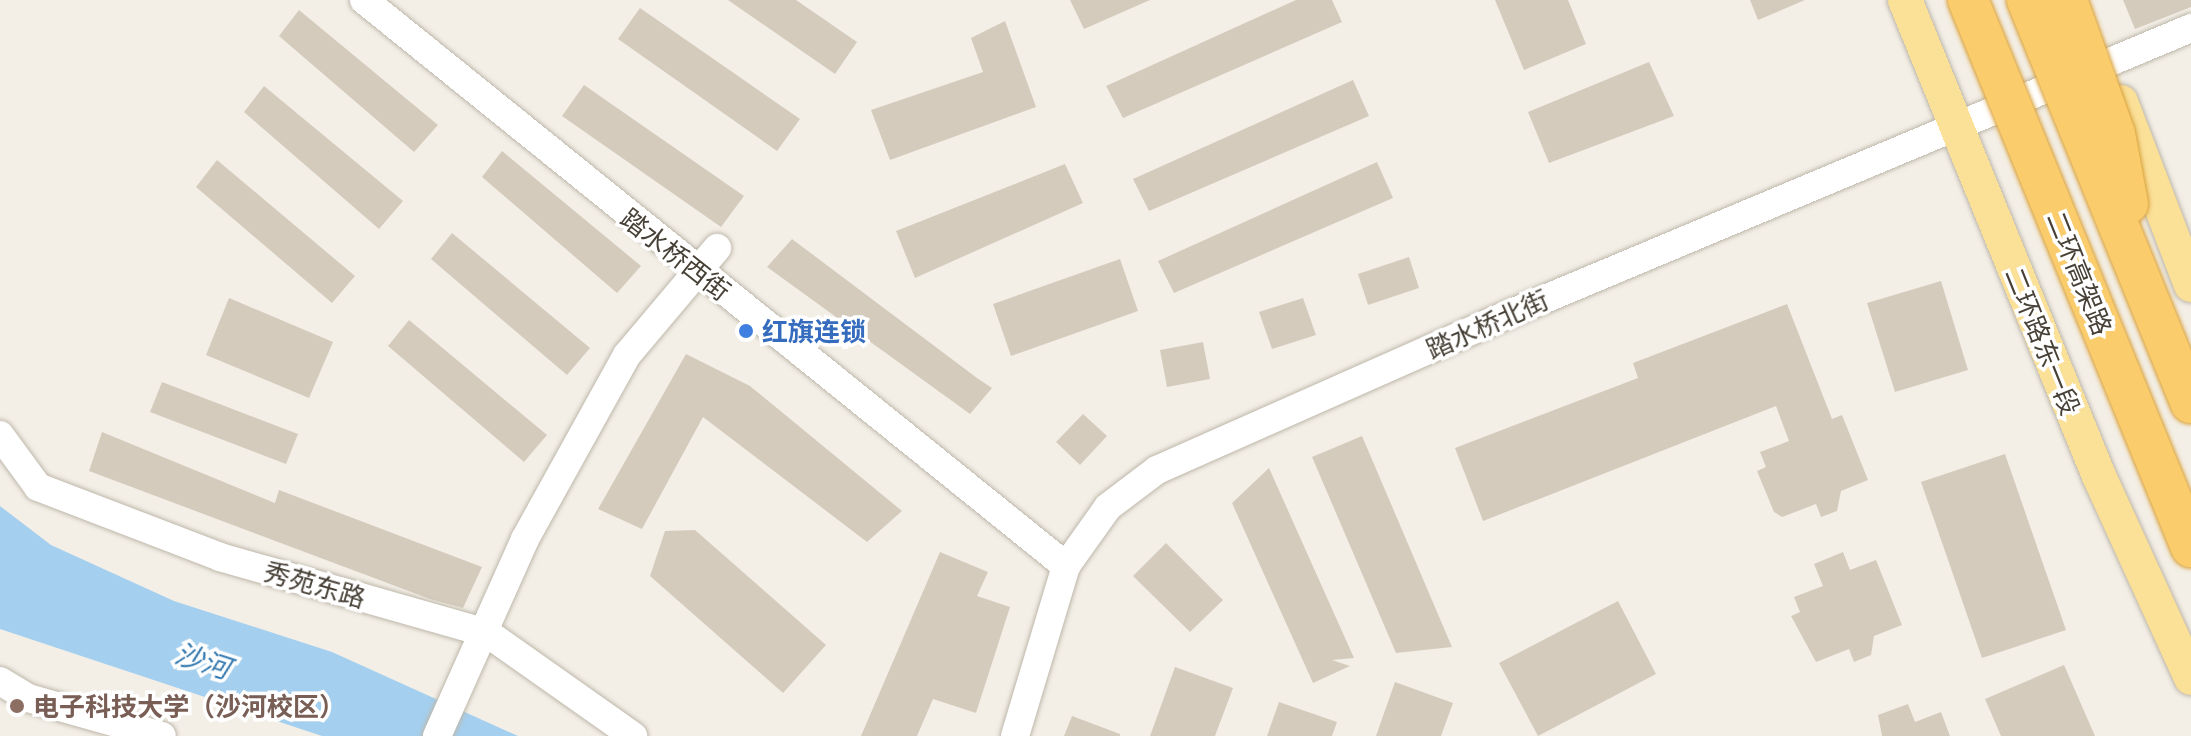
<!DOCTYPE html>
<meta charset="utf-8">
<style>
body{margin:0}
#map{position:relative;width:2191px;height:736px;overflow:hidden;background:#f3efe7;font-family:"Exo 2","Noto Sans SC",sans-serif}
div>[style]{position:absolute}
.water>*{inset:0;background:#a5cfee}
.building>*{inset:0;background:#d4cbbd}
.roads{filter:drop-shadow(0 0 2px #beb7aa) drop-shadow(0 0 2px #beb7aa)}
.minor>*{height:28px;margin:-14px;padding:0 14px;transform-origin:14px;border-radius:14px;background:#fff}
.major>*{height:34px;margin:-17px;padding:0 17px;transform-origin:17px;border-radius:17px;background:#fbe098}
.bridges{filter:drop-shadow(0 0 2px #d9a13b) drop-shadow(0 0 2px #d9a13b)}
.highway-bridge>*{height:40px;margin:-20px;padding:0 20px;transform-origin:20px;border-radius:20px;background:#facc6b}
.dots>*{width:22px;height:22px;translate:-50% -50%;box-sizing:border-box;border:4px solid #fff;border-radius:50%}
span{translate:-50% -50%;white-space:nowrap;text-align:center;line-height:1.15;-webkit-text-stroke:7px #fff;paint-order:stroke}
.street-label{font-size:26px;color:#464036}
.shop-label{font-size:26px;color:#366cbe;font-weight:700}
.left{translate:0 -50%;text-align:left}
.education-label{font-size:26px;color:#785e54;font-weight:700}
.water-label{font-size:28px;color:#3278af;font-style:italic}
</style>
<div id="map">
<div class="water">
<div style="clip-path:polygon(0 506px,51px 545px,174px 601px,332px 652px,518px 736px,322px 736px,0 629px)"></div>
</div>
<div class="building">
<div style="clip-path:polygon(728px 0,796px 0,857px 42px,835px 74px)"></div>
<div style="clip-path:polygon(1070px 0,1150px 0,1084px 29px)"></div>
<div style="clip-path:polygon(1296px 0,1332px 0,1342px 22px,1123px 118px,1106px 86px)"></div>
<div style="clip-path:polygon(1495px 0,1568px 0,1586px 44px,1524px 70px)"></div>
<div style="clip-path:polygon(1750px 0,1805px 0,1758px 20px)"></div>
<div style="clip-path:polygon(2123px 0,2191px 0,2191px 7px,2135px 29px)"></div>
<div style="clip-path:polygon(640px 8px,800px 119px,777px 151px,618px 39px)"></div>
<div style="clip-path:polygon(299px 10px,438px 125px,414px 152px,279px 36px)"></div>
<div style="clip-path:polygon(1005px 21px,1036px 107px,890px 160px,871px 110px,983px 72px,971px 38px)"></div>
<div style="clip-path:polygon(1649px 62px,1674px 116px,1549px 163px,1528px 112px)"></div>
<div style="clip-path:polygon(1353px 80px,1369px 116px,1149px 211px,1133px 179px)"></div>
<div style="clip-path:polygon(584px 85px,744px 196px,721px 227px,562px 116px)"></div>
<div style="clip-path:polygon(264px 86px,403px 201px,379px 229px,244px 112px)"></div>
<div style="clip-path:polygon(502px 151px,641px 266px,617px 293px,482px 177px)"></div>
<div style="clip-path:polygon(217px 160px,355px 276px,332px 303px,196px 187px)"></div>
<div style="clip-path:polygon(1377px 162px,1393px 198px,1174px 293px,1158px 261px)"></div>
<div style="clip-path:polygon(1065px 164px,1083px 203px,915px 278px,896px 231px)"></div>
<div style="clip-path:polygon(452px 233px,590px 348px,567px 375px,431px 259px)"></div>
<div style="clip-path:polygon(792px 239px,977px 378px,992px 388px,970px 414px,767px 267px)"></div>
<div style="clip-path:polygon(1409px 257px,1419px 288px,1368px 305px,1358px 274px)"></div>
<div style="clip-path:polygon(1120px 259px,1138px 311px,1011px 356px,993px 304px)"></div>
<div style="clip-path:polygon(1941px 281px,1968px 370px,1895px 392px,1867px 303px)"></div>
<div style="clip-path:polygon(229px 298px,333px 342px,309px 398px,206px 355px)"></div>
<div style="clip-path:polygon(1303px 298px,1316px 335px,1272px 349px,1259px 312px)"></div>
<div style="clip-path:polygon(1787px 304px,1832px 419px,1842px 415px,1868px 480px,1841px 491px,1837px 511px,1821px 517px,1816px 504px,1782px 517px,1774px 512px,1757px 471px,1766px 467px,1760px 452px,1789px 441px,1776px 406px,1483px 521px,1455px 448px,1638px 378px,1633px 363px)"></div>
<div style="clip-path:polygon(409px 320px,547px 435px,524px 462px,388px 346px)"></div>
<div style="clip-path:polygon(1203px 342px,1210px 379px,1167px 387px,1160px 350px)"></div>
<div style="clip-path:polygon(686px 354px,750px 386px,902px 511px,867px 542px,703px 417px,642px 529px,598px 509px)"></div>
<div style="clip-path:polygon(162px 382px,298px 434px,286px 464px,150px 412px)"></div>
<div style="clip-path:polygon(1083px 414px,1107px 436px,1080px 465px,1056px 442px)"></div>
<div style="clip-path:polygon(102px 432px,275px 503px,279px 490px,482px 567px,463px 608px,430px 599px,89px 471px)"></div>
<div style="clip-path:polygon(1362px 436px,1452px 647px,1396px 653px,1312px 457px)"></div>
<div style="clip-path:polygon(2005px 454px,2066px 630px,1982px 658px,1921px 482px)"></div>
<div style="clip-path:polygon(1269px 468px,1354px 658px,1332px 660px,1350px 666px,1313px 683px,1232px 503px)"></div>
<div style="clip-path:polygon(695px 530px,826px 645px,783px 693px,650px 576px,665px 531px)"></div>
<div style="clip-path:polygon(1166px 543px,1223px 600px,1190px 632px,1133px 576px)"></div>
<div style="clip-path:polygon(940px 552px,988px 572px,977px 596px,1010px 607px,976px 713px,933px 699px,917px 736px,861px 736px)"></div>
<div style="clip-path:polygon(1843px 552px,1850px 570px,1876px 560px,1902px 625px,1874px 636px,1871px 655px,1854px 662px,1849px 649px,1816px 662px,1791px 616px,1800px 612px,1794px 597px,1823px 586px,1814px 564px)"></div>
<div style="clip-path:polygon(1618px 601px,1656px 674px,1538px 736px,1499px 663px)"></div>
<div style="clip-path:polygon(2064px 665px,2095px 736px,2001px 736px,1985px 699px)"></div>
<div style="clip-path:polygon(1175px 667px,1233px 688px,1215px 736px,1150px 736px)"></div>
<div style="clip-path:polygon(1395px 682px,1453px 703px,1441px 736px,1376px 736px)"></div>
<div style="clip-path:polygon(1279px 702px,1337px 722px,1332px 736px,1267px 736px)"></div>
<div style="clip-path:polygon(1908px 704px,1915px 722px,1941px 712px,1950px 736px,1882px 736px,1878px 715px)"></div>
<div style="clip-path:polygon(1072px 716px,1120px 734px,1120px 736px,1064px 736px)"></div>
</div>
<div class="roads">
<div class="minor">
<div style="left:364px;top:0;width:902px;rotate:38.88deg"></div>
<div style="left:0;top:435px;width:64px;rotate:53.8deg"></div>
<div style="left:38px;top:487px;width:195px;rotate:21deg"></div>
<div style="left:220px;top:557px;width:278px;rotate:15.9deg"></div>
<div style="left:487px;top:633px;width:179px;rotate:35.2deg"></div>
<div style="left:0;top:681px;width:33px;rotate:31deg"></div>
<div style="left:28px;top:698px;width:139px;rotate:15.8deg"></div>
<div style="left:437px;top:736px;width:216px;rotate:-65.9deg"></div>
<div style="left:525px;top:539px;width:210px;rotate:-61deg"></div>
<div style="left:627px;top:355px;width:140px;rotate:-49.9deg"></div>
<div style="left:1015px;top:736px;width:177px;rotate:-73.3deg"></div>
<div style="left:1066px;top:566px;width:72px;rotate:-54.6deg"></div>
<div style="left:1108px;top:507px;width:61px;rotate:-37.1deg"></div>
<div style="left:1157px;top:470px;width:385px;rotate:-23.9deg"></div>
<div style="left:1509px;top:314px;width:740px;rotate:-22.75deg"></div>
</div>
<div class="major">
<div style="left:1905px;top:0;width:514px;rotate:67.83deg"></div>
<div style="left:2099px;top:476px;width:222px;rotate:65.5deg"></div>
<div style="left:2121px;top:102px;width:196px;rotate:69.1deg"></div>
</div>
</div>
<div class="bridges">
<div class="highway-bridge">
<div style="left:1968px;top:0;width:591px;rotate:67.82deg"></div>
<div style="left:2027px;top:0;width:435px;rotate:67.9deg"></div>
<div style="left:2067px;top:0;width:142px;rotate:70.3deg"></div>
<div style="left:2115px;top:134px;width:71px;rotate:79.5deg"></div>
</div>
</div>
<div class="dots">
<div style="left:746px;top:331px;background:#3f7fe0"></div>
<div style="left:17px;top:706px;background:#8d6e63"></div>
</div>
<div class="street-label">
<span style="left:676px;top:254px;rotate:38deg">踏水桥西街</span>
<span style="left:2080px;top:273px;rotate:68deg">二环高架路</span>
<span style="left:1487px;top:324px;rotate:-24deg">踏水桥北街</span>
<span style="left:2043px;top:341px;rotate:68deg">二环路东一段</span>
<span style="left:315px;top:584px;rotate:16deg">秀苑东路</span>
</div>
<div class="shop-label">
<span class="left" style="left:762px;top:331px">红旗连锁</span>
</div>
<div class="education-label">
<span class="left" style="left:33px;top:706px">电子科技大学（沙河校区）</span>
</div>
<div class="water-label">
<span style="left:203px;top:660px;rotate:18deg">沙河</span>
</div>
</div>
